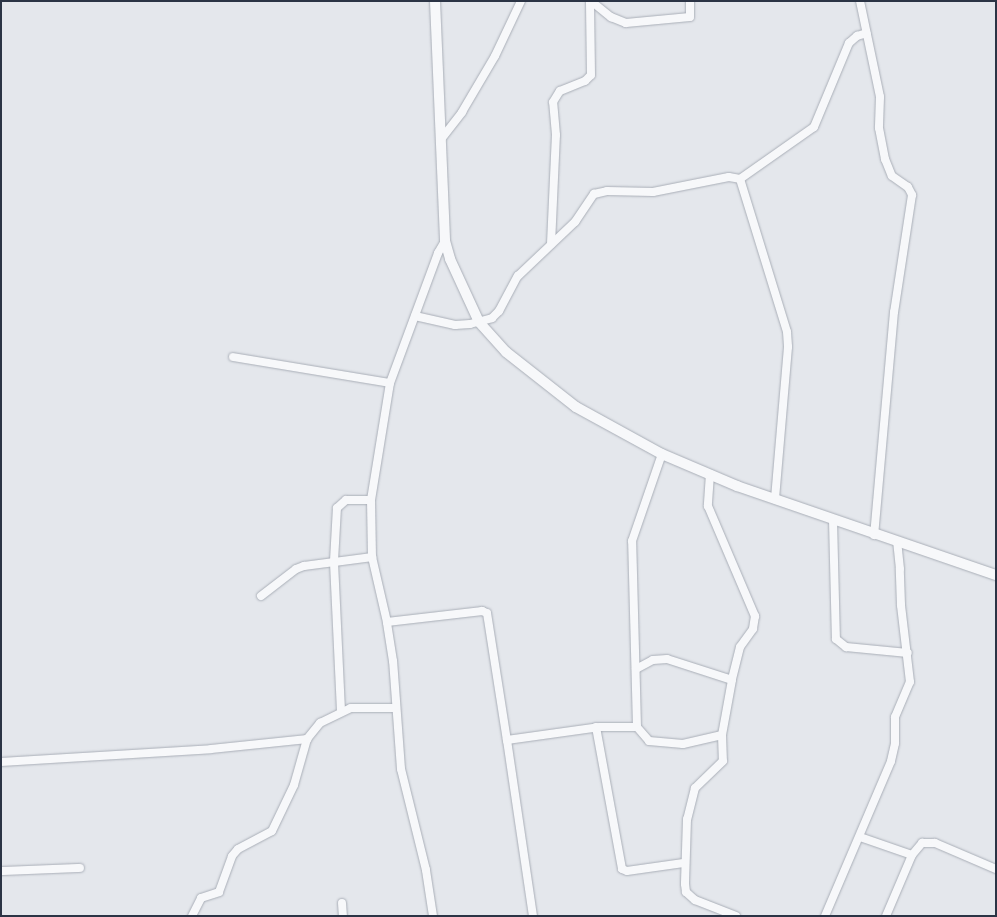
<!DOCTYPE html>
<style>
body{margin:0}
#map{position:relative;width:997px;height:917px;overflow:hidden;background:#e4e7ec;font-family:Inter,sans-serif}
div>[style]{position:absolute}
.roads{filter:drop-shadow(0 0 1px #a9aeb7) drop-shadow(0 0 1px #a9aeb7)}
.minor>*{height:8px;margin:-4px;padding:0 4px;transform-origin:4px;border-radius:4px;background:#f7f8fa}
.tertiary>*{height:10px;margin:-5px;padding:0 5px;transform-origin:5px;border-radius:5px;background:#f7f8fa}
span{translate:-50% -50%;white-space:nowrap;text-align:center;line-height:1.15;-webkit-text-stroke:4px #f4f6f9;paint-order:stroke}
.frame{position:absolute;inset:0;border:2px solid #2b3445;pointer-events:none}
</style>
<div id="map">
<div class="roads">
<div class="minor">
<div style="left:591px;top:1px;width:26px;rotate:39deg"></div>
<div style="left:611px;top:17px;width:16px;rotate:22deg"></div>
<div style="left:626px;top:23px;width:64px;rotate:-5.4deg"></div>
<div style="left:690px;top:17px;width:16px;rotate:-90deg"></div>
<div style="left:860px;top:1px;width:98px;rotate:78.2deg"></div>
<div style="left:880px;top:97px;width:31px;rotate:92deg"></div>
<div style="left:879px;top:128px;width:32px;rotate:79deg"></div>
<div style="left:885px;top:159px;width:18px;rotate:68deg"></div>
<div style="left:892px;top:176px;width:19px;rotate:35deg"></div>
<div style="left:908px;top:187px;width:9px;rotate:63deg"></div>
<div style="left:912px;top:195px;width:118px;rotate:98.7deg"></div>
<div style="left:894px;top:312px;width:224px;rotate:95.1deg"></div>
<div style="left:442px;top:138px;width:33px;rotate:-52deg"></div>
<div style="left:462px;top:112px;width:65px;rotate:-59.5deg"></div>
<div style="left:495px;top:56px;width:61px;rotate:-64.7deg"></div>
<div style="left:740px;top:179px;width:90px;rotate:-35.1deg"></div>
<div style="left:814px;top:127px;width:91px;rotate:-67.4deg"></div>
<div style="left:849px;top:43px;width:11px;rotate:-41deg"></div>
<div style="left:857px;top:36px;width:10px;rotate:-17deg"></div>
<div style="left:551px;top:244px;width:109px;rotate:-87.4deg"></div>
<div style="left:556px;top:135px;width:33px;rotate:-95deg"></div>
<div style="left:553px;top:102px;width:13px;rotate:-58deg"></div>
<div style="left:560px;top:91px;width:27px;rotate:-22deg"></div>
<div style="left:585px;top:81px;width:8px;rotate:-45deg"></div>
<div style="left:591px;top:75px;width:74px;rotate:-90.8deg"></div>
<div style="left:415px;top:316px;width:41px;rotate:12.7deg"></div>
<div style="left:455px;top:325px;width:15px;rotate:-4deg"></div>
<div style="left:470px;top:324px;width:23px;rotate:-15deg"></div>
<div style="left:492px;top:318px;width:10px;rotate:-45deg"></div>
<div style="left:499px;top:311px;width:40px;rotate:-62deg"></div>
<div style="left:518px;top:276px;width:79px;rotate:-43.5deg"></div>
<div style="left:575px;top:222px;width:34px;rotate:-56deg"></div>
<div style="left:594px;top:194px;width:13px;rotate:-13deg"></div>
<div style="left:607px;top:191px;width:46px;rotate:1.2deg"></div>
<div style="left:653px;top:192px;width:77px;rotate:-11.2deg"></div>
<div style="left:729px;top:177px;width:11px;rotate:10deg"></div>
<div style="left:740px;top:179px;width:160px;rotate:72.9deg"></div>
<div style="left:787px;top:332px;width:15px;rotate:86deg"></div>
<div style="left:788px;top:347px;width:153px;rotate:94.9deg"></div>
<div style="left:233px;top:357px;width:159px;rotate:9.4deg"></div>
<div style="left:710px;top:474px;width:32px;rotate:94deg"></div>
<div style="left:708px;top:506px;width:120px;rotate:66.9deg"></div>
<div style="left:755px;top:616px;width:13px;rotate:99deg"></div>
<div style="left:753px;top:629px;width:22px;rotate:126deg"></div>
<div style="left:740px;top:647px;width:34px;rotate:104deg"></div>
<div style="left:732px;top:680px;width:56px;rotate:100.3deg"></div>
<div style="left:722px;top:735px;width:26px;rotate:88deg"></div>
<div style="left:723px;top:761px;width:39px;rotate:136deg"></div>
<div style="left:695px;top:788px;width:32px;rotate:104deg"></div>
<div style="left:687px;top:819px;width:65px;rotate:91.8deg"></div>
<div style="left:685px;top:884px;width:8px;rotate:83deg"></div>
<div style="left:686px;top:892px;width:12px;rotate:42deg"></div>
<div style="left:695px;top:900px;width:44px;rotate:21.3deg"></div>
<div style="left:833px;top:520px;width:119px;rotate:88.6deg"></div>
<div style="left:836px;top:639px;width:13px;rotate:39deg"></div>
<div style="left:846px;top:647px;width:62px;rotate:5.5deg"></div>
<div style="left:261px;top:596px;width:44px;rotate:-37.6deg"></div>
<div style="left:296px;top:569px;width:9px;rotate:-21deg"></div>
<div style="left:304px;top:566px;width:69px;rotate:-7.5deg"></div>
<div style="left:387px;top:622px;width:96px;rotate:-6.6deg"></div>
<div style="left:482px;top:611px;width:5px;rotate:22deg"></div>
<div style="left:487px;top:613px;width:129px;rotate:81.1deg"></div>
<div style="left:507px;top:740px;width:94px;rotate:-8deg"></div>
<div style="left:600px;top:727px;width:37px"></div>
<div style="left:637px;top:727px;width:18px;rotate:49deg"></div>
<div style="left:649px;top:741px;width:34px;rotate:5deg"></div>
<div style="left:683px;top:744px;width:40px;rotate:-13deg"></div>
<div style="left:636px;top:669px;width:19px;rotate:-28deg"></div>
<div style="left:653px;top:660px;width:14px;rotate:-4deg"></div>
<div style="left:667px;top:659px;width:68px;rotate:17.9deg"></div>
<div style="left:341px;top:711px;width:150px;rotate:-92.7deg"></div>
<div style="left:334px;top:561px;width:53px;rotate:-86.8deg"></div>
<div style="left:337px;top:508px;width:12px;rotate:-42deg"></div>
<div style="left:346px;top:500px;width:25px"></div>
<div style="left:596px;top:727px;width:144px;rotate:79.6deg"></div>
<div style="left:622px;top:869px;width:5px;rotate:22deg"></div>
<div style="left:627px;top:871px;width:57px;rotate:-8.1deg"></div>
<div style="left:637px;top:727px;width:186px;rotate:-91.5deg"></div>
<div style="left:632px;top:541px;width:92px;rotate:-71deg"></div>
<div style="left:507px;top:740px;width:178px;rotate:81.6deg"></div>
<div style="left:1px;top:762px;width:210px;rotate:-3.5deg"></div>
<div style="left:211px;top:749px;width:97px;rotate:-5.9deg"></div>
<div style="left:860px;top:837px;width:55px;rotate:19.1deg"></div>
<div style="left:1px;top:871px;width:79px;rotate:-2.2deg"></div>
<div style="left:342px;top:903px;width:13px;rotate:86deg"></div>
<div style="left:192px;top:916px;width:20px;rotate:-63deg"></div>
<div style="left:201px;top:898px;width:19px;rotate:-18deg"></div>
<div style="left:219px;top:892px;width:38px;rotate:-70deg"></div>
<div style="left:232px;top:856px;width:9px;rotate:-49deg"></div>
<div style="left:238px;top:849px;width:38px;rotate:-28deg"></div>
<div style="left:272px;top:831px;width:51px;rotate:-64.4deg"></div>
<div style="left:294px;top:785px;width:48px;rotate:-74.2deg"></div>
<div style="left:307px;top:739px;width:21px;rotate:-51deg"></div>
<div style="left:320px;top:723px;width:34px;rotate:-26deg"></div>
<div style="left:351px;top:708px;width:44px"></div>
<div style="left:433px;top:916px;width:47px;rotate:-98.7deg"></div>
<div style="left:426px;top:870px;width:104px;rotate:-103.9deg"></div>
<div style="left:401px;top:769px;width:108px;rotate:-94.2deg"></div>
<div style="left:393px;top:661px;width:39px;rotate:-99deg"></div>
<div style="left:387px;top:622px;width:67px;rotate:-103deg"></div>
<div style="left:372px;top:557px;width:57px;rotate:-91deg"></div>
<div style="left:371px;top:500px;width:119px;rotate:-80.8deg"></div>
<div style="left:390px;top:383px;width:139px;rotate:-69.7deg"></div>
<div style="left:438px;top:253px;width:14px;rotate:-60deg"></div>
<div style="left:825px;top:916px;width:168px;rotate:-66.9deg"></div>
<div style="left:891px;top:761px;width:18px;rotate:-77deg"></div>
<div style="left:895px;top:743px;width:26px;rotate:-90deg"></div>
<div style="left:895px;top:717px;width:38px;rotate:-67deg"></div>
<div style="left:910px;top:682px;width:78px;rotate:-96.7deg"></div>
<div style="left:901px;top:605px;width:36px;rotate:-92deg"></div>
<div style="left:900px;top:569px;width:27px;rotate:-96deg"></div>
<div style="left:886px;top:916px;width:66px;rotate:-66.9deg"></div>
<div style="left:912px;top:855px;width:16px;rotate:-50deg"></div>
<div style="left:922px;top:843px;width:13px"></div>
<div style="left:935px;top:843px;width:66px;rotate:23.1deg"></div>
</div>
<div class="tertiary">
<div style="left:435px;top:1px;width:240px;rotate:87.6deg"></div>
<div style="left:445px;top:241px;width:19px;rotate:74deg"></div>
<div style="left:450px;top:259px;width:69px;rotate:65.3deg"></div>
<div style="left:479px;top:322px;width:40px;rotate:48deg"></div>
<div style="left:506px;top:352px;width:89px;rotate:38.2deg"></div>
<div style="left:576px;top:407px;width:98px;rotate:28.7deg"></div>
<div style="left:662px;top:454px;width:82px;rotate:23.1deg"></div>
<div style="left:737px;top:486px;width:274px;rotate:19deg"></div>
</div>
</div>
<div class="frame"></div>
</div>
